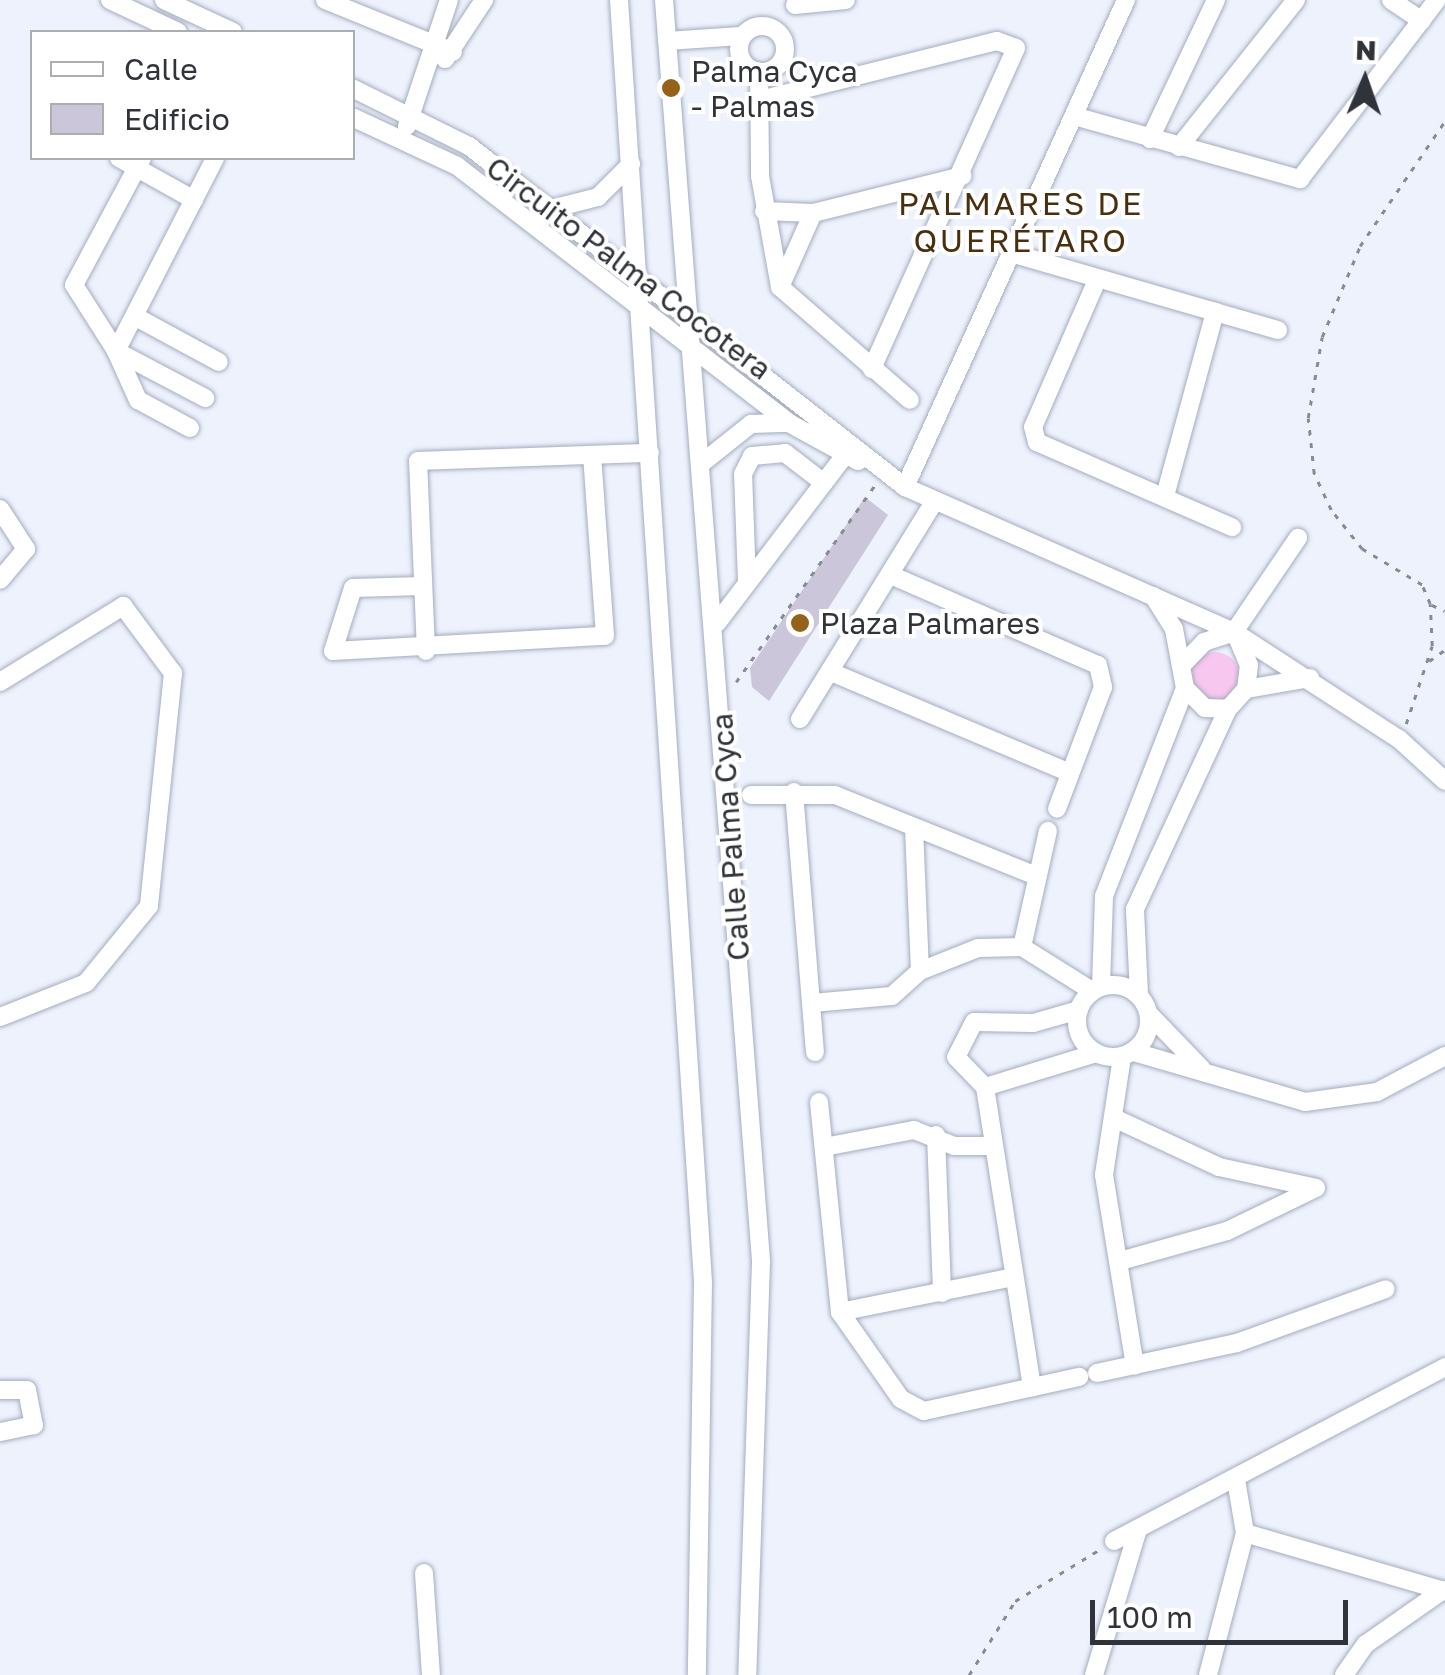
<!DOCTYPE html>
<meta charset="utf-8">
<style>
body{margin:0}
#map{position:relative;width:1445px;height:1675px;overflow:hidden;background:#edf2fd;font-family:"Golos Text",sans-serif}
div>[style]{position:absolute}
.green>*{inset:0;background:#f8c7f0}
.round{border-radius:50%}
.building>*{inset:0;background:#cbc6d9}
.path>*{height:2.5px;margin-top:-1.25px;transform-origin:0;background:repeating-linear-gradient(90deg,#878b93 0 5px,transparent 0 13px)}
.roads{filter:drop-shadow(0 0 2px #a4acbe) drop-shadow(0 0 2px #a4acbe)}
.minor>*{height:18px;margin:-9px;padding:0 9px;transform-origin:9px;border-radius:9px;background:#fff}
.minor>.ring{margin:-9px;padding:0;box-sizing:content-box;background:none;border:18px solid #fff;border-radius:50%}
.dots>*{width:28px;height:28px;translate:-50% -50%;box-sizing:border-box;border:5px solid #fff;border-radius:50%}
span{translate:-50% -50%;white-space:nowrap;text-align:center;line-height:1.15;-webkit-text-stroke:8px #fff;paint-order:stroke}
.poi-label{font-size:30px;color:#30333a}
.left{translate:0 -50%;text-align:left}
.street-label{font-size:30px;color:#30333a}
.neighbourhood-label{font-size:32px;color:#492f0e;letter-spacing:2.5px}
.legend{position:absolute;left:30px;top:30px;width:325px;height:130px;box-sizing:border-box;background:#fff;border:2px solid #acadb0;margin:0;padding:12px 18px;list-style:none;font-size:30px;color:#30333a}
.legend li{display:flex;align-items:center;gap:20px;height:50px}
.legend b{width:50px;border:2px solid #acadb0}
.north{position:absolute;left:1315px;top:30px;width:100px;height:100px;-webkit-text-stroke:8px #fff;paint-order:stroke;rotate:2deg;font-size:28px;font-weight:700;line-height:40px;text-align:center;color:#30333a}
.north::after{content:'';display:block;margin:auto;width:35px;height:45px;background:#30333a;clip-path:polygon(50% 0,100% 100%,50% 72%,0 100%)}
.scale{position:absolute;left:1090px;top:1600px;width:258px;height:45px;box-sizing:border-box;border:5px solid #30333a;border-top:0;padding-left:12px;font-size:30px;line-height:35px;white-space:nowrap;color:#30333a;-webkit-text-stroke:8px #fff;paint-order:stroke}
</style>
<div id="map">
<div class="green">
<div class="round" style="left:1190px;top:652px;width:50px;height:50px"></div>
</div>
<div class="building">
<div style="clip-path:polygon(865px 497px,888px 515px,769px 701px,752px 687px,750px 668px)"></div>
</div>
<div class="path">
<div style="left:1432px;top:605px;width:14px;rotate:25deg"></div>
<div style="left:1429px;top:661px;width:19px;rotate:-35deg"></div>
<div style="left:736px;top:682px;width:241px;rotate:-54.8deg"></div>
<div style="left:1406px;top:724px;width:82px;rotate:-71.6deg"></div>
<div style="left:1432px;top:646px;width:42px;rotate:-92.7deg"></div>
<div style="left:1430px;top:604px;width:21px;rotate:-113deg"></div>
<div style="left:1422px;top:585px;width:70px;rotate:-149deg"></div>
<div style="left:1362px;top:549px;width:50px;rotate:-128.5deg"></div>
<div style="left:1331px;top:510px;width:40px;rotate:-115deg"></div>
<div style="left:1314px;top:474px;width:56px;rotate:-96.1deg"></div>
<div style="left:1308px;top:418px;width:82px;rotate:-80.2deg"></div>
<div style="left:1322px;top:337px;width:99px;rotate:-67.3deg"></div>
<div style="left:1360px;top:246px;width:151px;rotate:-55.8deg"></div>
<div style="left:969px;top:1675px;width:87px;rotate:-58.1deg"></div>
<div style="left:1015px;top:1601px;width:98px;rotate:-31.3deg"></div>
</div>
<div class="roads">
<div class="minor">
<div style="left:110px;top:0;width:75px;rotate:25.2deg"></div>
<div style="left:164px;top:0;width:76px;rotate:24.9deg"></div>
<div style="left:325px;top:0;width:138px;rotate:22.1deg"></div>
<div style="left:619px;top:0;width:1285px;rotate:86.25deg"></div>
<div style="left:703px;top:1282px;width:393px;rotate:90.9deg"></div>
<div style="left:664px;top:0;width:1266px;rotate:85.6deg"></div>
<div style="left:761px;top:1262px;width:413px;rotate:91.9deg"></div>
<div style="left:1391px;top:0;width:37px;rotate:34deg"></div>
<div style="left:795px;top:5px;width:51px;rotate:-5.6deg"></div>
<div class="ring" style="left:739px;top:26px;width:28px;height:28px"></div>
<div style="left:667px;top:41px;width:74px;rotate:-3.9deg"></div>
<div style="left:445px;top:59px;width:71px;rotate:-56.5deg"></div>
<div style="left:759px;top:72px;width:104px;rotate:89.4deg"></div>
<div style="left:760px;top:176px;width:113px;rotate:79.8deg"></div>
<div style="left:780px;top:287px;width:172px;rotate:41deg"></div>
<div style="left:352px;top:88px;width:131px;rotate:26.4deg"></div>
<div style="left:469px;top:146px;width:554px;rotate:38.03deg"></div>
<div style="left:905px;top:487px;width:360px;rotate:23.8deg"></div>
<div style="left:1234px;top:632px;width:197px;rotate:33deg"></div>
<div style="left:1399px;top:739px;width:62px;rotate:42.4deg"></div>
<div style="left:760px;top:100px;width:244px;rotate:-14deg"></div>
<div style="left:997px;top:41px;width:20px;rotate:20deg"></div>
<div style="left:1016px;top:48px;width:352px;rotate:114.2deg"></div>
<div style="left:1074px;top:116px;width:235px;rotate:15.6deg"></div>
<div style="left:1300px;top:179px;width:225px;rotate:-52.6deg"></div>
<div style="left:352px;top:117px;width:116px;rotate:25deg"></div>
<div style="left:457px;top:166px;width:420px;rotate:37.7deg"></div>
<div style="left:789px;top:423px;width:79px;rotate:28.8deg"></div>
<div style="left:407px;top:126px;width:133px;rotate:-71.6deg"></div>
<div style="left:1150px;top:139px;width:154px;rotate:-64.6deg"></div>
<div style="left:1179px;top:147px;width:188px;rotate:-51.5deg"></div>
<div style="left:119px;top:158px;width:86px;rotate:29.2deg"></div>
<div style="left:142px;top:158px;width:144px;rotate:118.2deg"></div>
<div style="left:74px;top:285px;width:78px;rotate:57.5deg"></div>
<div style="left:116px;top:351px;width:217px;rotate:-62.8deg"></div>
<div style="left:551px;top:209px;width:49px;rotate:-14.3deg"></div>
<div style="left:598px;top:197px;width:47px;rotate:-45deg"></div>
<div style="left:764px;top:211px;width:49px;rotate:2.3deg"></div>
<div style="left:813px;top:213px;width:154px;rotate:-13.9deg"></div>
<div style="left:1011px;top:253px;width:278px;rotate:16.1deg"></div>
<div style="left:1097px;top:280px;width:160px;rotate:113.5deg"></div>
<div style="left:1033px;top:427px;width:16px;rotate:75deg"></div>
<div style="left:1037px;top:442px;width:213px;rotate:23.6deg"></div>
<div style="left:780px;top:287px;width:81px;rotate:-66deg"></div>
<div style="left:136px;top:317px;width:94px;rotate:28.5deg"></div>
<div style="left:190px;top:428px;width:59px;rotate:-151.7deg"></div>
<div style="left:138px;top:400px;width:54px;rotate:-114.2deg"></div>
<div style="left:116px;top:351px;width:101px;rotate:27.8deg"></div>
<div style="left:702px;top:463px;width:63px;rotate:-38.5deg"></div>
<div style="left:751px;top:424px;width:38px;rotate:-2deg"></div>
<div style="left:905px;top:487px;width:535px;rotate:-65.59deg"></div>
<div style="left:1165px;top:496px;width:191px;rotate:-74.8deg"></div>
<div style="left:0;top:509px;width:48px;rotate:57deg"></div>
<div style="left:26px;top:549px;width:40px;rotate:130deg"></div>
<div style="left:893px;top:576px;width:223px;rotate:23.5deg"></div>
<div style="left:1098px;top:665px;width:23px;rotate:77deg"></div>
<div style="left:1103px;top:687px;width:130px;rotate:110.7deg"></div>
<div style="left:747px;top:582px;width:108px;rotate:-92.1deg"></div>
<div style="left:743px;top:474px;width:20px;rotate:-63deg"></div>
<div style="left:752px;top:456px;width:33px;rotate:-5deg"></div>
<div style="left:785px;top:453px;width:49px;rotate:37.6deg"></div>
<div style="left:422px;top:586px;width:69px;rotate:178.3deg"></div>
<div style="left:353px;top:588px;width:66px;rotate:107.6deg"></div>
<div style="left:333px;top:651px;width:272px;rotate:-3.2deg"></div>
<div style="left:605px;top:636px;width:181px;rotate:-94.1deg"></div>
<div style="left:717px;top:623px;width:221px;rotate:-52.7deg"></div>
<div style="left:1234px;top:632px;width:114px;rotate:-55.8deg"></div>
<div style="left:1237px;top:637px;width:30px;rotate:67deg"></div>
<div style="left:1249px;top:665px;width:24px;rotate:97deg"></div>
<div style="left:426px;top:651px;width:190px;rotate:-92.4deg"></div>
<div style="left:418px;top:461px;width:232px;rotate:-2deg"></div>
<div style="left:1185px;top:662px;width:28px;rotate:-46deg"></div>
<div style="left:1204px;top:642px;width:32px;rotate:-18deg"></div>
<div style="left:831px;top:672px;width:259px;rotate:22.9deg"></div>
<div style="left:0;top:682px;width:145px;rotate:-31.7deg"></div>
<div style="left:123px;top:606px;width:84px;rotate:53.3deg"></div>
<div style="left:173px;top:673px;width:234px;rotate:95.9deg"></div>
<div style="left:149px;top:906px;width:99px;rotate:129.3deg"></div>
<div style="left:86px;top:983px;width:92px;rotate:158.4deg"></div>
<div style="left:1185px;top:688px;width:28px;rotate:45deg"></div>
<div style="left:1205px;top:708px;width:23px;rotate:2deg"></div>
<div style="left:800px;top:719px;width:253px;rotate:-58.3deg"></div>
<div style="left:794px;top:792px;width:261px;rotate:85.4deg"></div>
<div style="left:751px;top:795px;width:84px"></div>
<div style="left:835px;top:795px;width:212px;rotate:21.9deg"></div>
<div style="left:914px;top:828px;width:143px;rotate:87.6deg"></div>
<div style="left:1022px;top:947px;width:119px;rotate:-77.4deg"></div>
<div class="ring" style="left:1077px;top:985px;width:54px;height:54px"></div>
<div style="left:1101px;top:987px;width:91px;rotate:-88.1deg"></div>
<div style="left:1104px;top:896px;width:223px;rotate:-68.7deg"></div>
<div style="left:1185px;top:688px;width:60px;rotate:-100.6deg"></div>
<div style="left:1174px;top:629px;width:39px;rotate:-122deg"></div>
<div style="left:1139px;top:995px;width:86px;rotate:-92.7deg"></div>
<div style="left:1135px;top:909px;width:221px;rotate:-65.1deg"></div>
<div style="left:1228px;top:709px;width:27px;rotate:-48deg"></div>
<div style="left:1246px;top:689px;width:65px;rotate:-9.8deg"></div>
<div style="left:812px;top:1003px;width:80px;rotate:-5deg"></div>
<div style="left:892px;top:996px;width:38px;rotate:-42deg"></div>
<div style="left:920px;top:971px;width:62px;rotate:-21.6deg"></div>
<div style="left:978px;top:948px;width:44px;rotate:-1.3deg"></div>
<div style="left:1022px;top:947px;width:83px;rotate:32.2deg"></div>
<div style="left:1079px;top:1010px;width:48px;rotate:164.2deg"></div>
<div style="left:1033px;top:1023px;width:59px;rotate:-179deg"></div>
<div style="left:974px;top:1022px;width:39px;rotate:117deg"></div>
<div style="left:956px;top:1057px;width:42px;rotate:46deg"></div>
<div style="left:985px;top:1087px;width:116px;rotate:-17deg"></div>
<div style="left:1149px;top:1014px;width:76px;rotate:46.1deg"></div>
<div style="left:1134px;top:1052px;width:178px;rotate:16.3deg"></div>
<div style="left:1305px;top:1102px;width:73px;rotate:-7.9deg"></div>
<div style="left:1377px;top:1092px;width:77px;rotate:-27.9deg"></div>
<div style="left:1122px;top:1057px;width:119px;rotate:98.7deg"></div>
<div style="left:1104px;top:1175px;width:193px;rotate:80.8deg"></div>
<div style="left:985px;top:1087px;width:304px;rotate:81.1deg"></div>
<div style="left:819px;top:1102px;width:211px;rotate:84.3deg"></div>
<div style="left:840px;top:1312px;width:106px;rotate:55deg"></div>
<div style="left:901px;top:1399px;width:26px;rotate:28deg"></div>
<div style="left:924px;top:1411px;width:159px;rotate:-12.4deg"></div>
<div style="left:1114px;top:1118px;width:116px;rotate:25deg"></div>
<div style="left:1219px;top:1167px;width:99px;rotate:12.2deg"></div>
<div style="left:1316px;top:1188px;width:99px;rotate:154.2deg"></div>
<div style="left:1227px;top:1231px;width:111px;rotate:164.3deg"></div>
<div style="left:936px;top:1135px;width:158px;rotate:87.8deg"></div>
<div style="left:824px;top:1147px;width:92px;rotate:-10.7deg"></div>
<div style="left:914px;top:1130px;width:43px;rotate:21.8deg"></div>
<div style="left:954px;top:1146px;width:38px"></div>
<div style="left:840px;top:1312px;width:177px;rotate:-11.4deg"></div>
<div style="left:1097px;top:1373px;width:143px;rotate:-12.1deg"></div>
<div style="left:1237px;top:1343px;width:158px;rotate:-19.9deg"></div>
<div style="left:0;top:1390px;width:27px"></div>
<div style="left:27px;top:1390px;width:36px;rotate:79deg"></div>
<div style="left:34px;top:1425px;width:34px;rotate:168deg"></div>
<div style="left:1245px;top:1533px;width:208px;rotate:16.2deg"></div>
<div style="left:1114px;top:1541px;width:374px;rotate:-27.7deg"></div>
<div style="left:424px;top:1573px;width:102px;rotate:86.1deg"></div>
<div style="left:1094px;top:1675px;width:152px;rotate:-73.2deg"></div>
<div style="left:1208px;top:1675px;width:147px;rotate:-75.4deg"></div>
<div style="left:1245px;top:1533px;width:54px;rotate:-99.6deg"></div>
<div style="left:1344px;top:1675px;width:38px;rotate:-55deg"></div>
<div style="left:1366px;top:1644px;width:94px;rotate:-35deg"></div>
</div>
</div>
<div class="dots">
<div style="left:671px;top:88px;background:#966118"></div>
<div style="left:800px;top:623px;background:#966118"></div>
</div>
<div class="poi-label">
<span class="left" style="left:691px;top:88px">Palma Cyca<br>- Palmas</span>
<span class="left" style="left:820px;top:623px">Plaza Palmares</span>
</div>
<div class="street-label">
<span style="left:629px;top:268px;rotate:37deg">Circuito Palma Cocotera</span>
<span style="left:730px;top:837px;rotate:-94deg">Calle Palma Cyca</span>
</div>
<div class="neighbourhood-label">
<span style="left:1021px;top:222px">PALMARES DE<br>QUERÉTARO</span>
</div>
<ul class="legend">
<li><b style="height:12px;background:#fff"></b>Calle</li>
<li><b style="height:28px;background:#cbc6d9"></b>Edificio</li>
</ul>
<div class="north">N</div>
<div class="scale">100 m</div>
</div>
